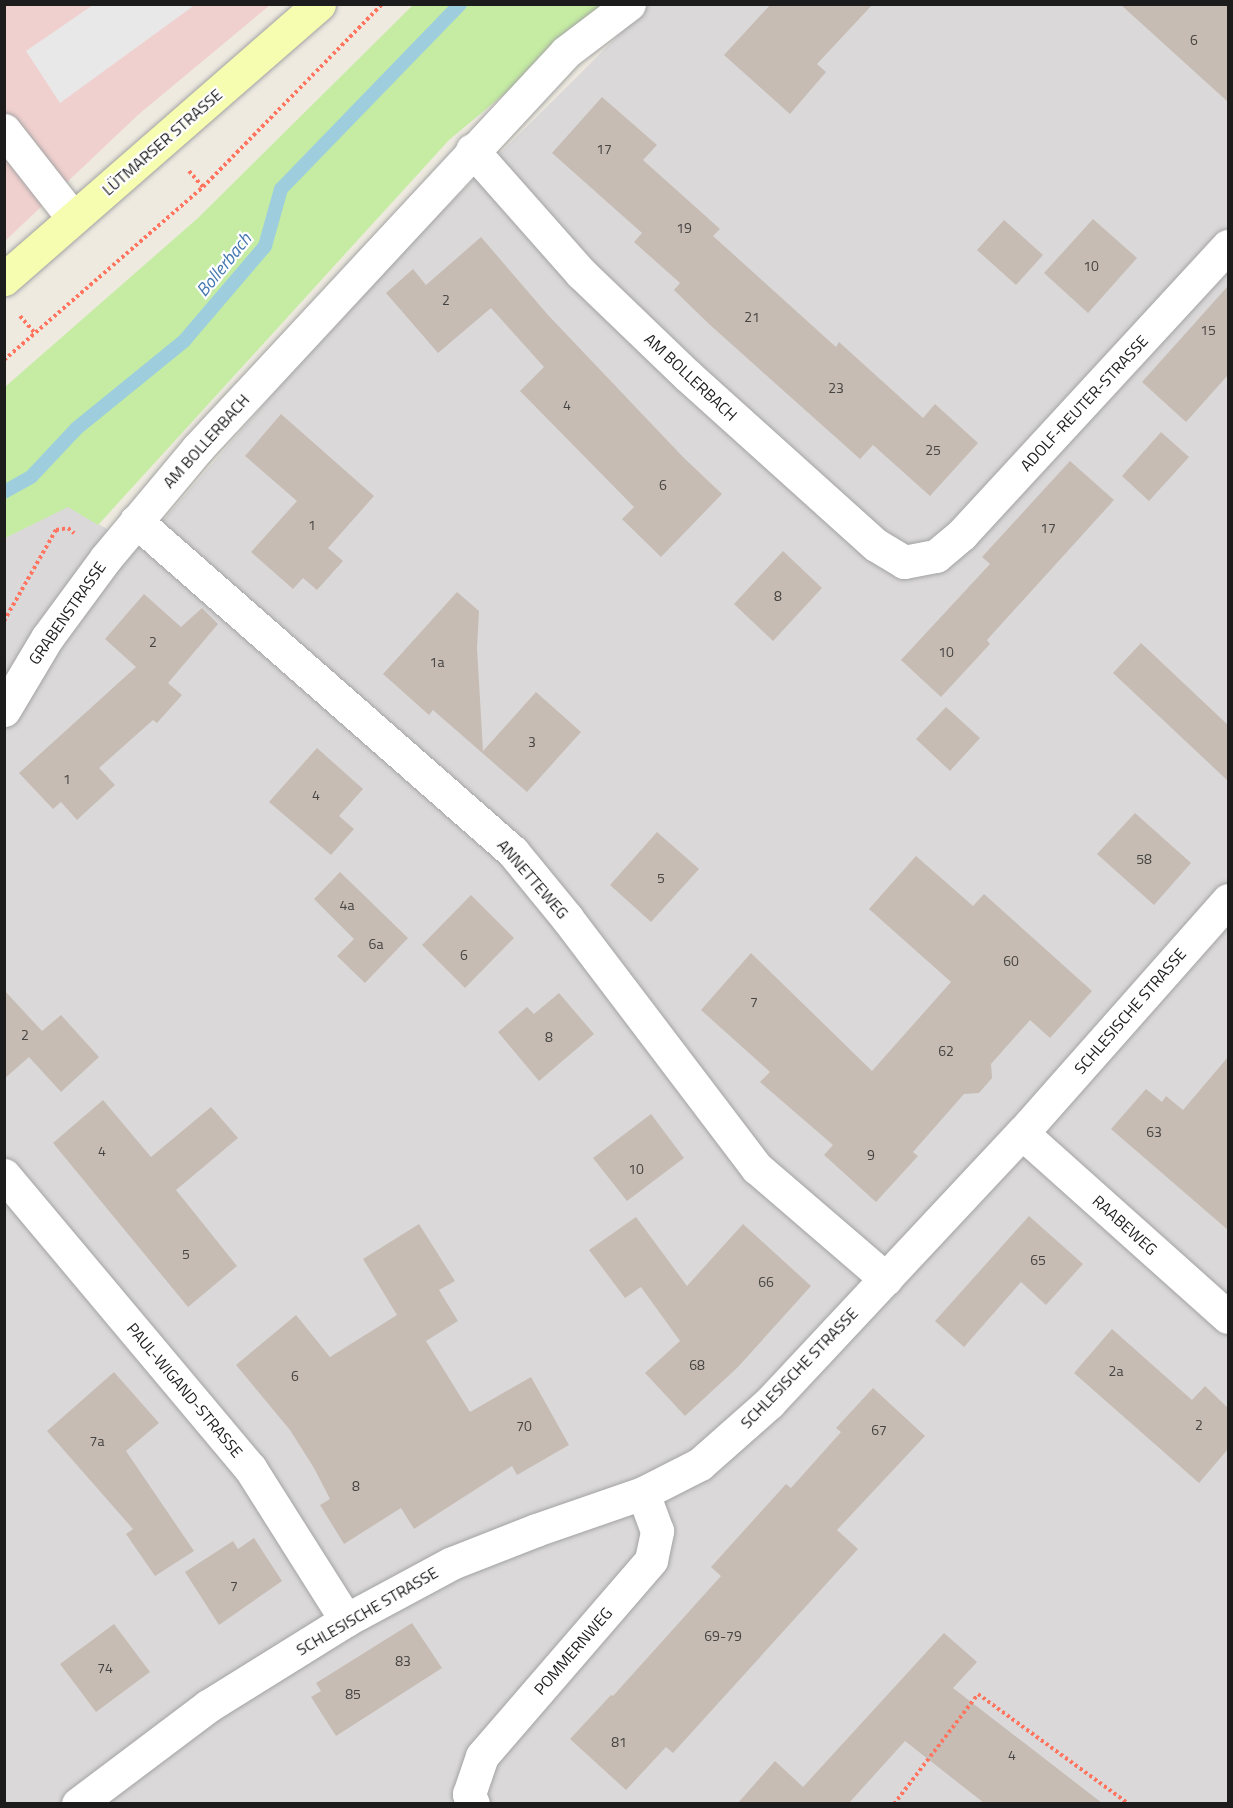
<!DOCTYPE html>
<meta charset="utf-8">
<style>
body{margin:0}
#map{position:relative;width:1233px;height:1808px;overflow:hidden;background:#eeeae0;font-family:"Titillium Web",sans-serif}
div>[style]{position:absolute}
.residential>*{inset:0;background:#dad8d8}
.commercial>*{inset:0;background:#f0d0ce}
.grass>*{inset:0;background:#c5eca2}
.parking>*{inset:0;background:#e8e8e8}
.stream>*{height:14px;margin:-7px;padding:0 7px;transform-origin:7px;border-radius:7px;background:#9ecede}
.building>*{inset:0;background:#c6bcb4}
.path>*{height:4px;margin-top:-2px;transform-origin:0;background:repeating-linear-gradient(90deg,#ff7560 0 3px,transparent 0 6px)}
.roads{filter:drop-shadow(0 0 2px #a3a3a3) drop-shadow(0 0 2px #a3a3a3)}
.minor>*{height:33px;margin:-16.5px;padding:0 16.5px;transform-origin:16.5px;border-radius:16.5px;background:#fff}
.secondary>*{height:33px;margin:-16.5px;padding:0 16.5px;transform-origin:16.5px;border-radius:16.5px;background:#f7fdb0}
span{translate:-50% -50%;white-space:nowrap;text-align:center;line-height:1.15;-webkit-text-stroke:4.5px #fff;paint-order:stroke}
.number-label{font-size:14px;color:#464442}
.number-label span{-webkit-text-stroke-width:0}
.street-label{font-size:16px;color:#1c1c1c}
.water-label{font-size:18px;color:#4477af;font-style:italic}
.frame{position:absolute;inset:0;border:6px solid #1c1c1c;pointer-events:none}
</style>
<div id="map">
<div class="residential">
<div style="clip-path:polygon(649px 5px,1228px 5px,1228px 1803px,5px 1804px,5px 538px,68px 506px,139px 548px,369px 284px)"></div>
</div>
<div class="commercial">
<div style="clip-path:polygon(5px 5px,270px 5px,139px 114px,5px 241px)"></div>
</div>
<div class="grass">
<div style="clip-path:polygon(414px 4px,611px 5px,449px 140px,98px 525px,68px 507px,5px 538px,5px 387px,198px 218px)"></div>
</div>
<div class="parking">
<div style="clip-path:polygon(191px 5px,192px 7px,60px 103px,26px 51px,93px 5px)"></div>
</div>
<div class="stream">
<div style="left:4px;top:492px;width:31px;rotate:-29deg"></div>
<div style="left:31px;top:477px;width:67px;rotate:-46.8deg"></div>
<div style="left:77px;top:428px;width:138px;rotate:-39.1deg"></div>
<div style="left:184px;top:341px;width:125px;rotate:-49.5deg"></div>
<div style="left:265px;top:246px;width:59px;rotate:-74.3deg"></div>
<div style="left:281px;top:189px;width:257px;rotate:-45.9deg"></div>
</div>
<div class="building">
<div style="clip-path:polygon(771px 4px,873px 4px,817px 64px,826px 72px,790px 114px,724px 55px)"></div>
<div style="clip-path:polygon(1120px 4px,1228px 4px,1228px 102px)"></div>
<div style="clip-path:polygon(602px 97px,657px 145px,643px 160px,720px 229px,713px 236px,836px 347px,839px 342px,923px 418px,935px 404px,978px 443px,930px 496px,873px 445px,860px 459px,709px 324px,674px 290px,680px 283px,634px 242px,642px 233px,552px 153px)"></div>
<div style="clip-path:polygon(1093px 219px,1137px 258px,1088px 313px,1044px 273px)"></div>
<div style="clip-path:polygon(1004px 220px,1043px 255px,1016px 285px,977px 250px)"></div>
<div style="clip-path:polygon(481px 237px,548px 315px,683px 457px,722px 494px,661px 557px,622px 519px,634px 507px,520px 391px,544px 367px,491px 308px,438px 353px,386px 293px,413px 269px,426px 285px)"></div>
<div style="clip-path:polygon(1228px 286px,1228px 375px,1186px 422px,1142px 382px)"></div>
<div style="clip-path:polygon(281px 414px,374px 496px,328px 548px,343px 561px,317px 590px,303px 578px,293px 589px,251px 552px,297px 501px,245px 456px)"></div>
<div style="clip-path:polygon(1161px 432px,1189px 457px,1149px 501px,1122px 476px)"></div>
<div style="clip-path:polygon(1070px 461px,1114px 500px,987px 640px,990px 644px,941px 697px,901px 660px,990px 564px,982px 557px)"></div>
<div style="clip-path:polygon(783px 551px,822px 588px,773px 641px,734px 604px)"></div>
<div style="clip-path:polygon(457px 592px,479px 611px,477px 648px,483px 751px,536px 692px,581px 732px,527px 792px,433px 710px,429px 715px,383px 674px)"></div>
<div style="clip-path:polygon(144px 594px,181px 627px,202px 608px,218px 624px,168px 683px,182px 695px,157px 723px,153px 720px,99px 768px,115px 785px,77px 820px,61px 802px,53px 809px,19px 773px,136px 667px,105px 639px)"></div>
<div style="clip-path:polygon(1141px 643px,1228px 725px,1228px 781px,1113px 673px)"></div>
<div style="clip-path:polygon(946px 707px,980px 738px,950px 771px,916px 739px)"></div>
<div style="clip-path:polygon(317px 748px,363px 789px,339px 816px,354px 829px,331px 855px,269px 802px)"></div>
<div style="clip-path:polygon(1135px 813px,1191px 863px,1154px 905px,1097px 854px)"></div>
<div style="clip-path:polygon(657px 832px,699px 869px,651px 922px,610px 885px)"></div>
<div style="clip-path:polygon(916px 856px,973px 906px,984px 894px,1092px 991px,1050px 1038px,1030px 1020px,991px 1064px,992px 1078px,979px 1093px,964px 1094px,913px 1152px,918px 1156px,876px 1202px,824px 1155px,833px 1145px,760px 1082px,770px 1072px,701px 1010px,751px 953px,872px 1071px,951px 982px,869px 909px)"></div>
<div style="clip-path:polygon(340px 872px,408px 938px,365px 983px,337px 956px,354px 939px,314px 899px)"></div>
<div style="clip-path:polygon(471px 895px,514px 938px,465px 988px,422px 945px)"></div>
<div style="clip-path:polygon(4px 990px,42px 1031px,61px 1015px,99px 1057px,61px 1092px,29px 1057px,4px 1079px)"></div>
<div style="clip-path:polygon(559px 993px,594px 1034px,539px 1081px,498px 1032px,527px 1007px,534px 1014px)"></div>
<div style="clip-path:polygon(1228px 1057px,1228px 1230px,1111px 1129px,1146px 1089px,1162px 1102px,1166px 1096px,1183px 1110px)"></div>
<div style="clip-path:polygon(103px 1100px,151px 1157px,211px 1107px,238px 1138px,176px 1190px,237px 1266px,188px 1307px,53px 1143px)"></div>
<div style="clip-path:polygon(651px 1114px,684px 1158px,627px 1201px,593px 1158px)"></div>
<div style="clip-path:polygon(1029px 1216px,1083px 1264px,1046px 1305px,1021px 1282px,964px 1347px,935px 1321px)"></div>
<div style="clip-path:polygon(636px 1217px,687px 1286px,743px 1224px,811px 1286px,738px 1367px,685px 1416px,645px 1373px,680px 1341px,641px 1287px,625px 1298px,589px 1250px)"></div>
<div style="clip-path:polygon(419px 1224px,455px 1281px,439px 1290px,458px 1321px,426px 1341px,470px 1412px,531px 1377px,569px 1445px,517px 1475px,512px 1466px,414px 1529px,401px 1508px,344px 1544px,320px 1505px,330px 1499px,314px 1468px,290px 1430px,236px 1365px,296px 1315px,330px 1357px,397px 1315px,363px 1259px)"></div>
<div style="clip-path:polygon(1112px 1329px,1192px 1400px,1205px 1386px,1228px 1408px,1228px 1449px,1199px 1483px,1074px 1373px)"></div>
<div style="clip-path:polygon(114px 1372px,159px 1423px,126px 1451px,194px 1551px,155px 1576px,126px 1534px,133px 1529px,47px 1431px)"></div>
<div style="clip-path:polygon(873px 1388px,925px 1436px,837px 1530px,858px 1549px,673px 1753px,666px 1747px,626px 1790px,570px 1739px,611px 1695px,613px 1696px,721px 1576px,711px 1567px,786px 1484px,791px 1488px,841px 1432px,836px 1428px)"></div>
<div style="clip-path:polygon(254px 1538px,282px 1581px,219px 1625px,185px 1572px,233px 1541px,238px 1549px)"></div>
<div style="clip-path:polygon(412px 1623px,442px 1668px,336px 1736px,311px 1697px,321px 1691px,316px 1683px)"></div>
<div style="clip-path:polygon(114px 1624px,150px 1672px,96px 1712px,60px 1664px)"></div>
<div style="clip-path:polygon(944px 1633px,977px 1662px,953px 1688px,1102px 1803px,984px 1803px,905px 1741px,849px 1803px,738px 1803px,775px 1761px,803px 1787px)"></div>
</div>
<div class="path">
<div style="left:189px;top:171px;width:21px;rotate:49deg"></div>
<div style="left:20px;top:316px;width:23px;rotate:49deg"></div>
<div style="left:4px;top:360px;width:264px;rotate:-41deg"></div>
<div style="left:203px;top:187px;width:256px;rotate:-45.6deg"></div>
<div style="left:4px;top:621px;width:105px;rotate:-60.3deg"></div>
<div style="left:56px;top:530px;width:12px;rotate:-9deg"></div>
<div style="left:68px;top:528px;width:8px;rotate:40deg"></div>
<div style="left:894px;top:1804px;width:138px;rotate:-52.6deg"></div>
<div style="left:978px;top:1694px;width:187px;rotate:36.1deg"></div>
</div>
<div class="roads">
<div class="minor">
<div style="left:4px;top:130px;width:112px;rotate:51.9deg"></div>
<div style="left:472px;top:150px;width:164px;rotate:48.5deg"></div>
<div style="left:581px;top:273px;width:147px;rotate:43.9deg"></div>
<div style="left:687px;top:375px;width:254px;rotate:42deg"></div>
<div style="left:876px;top:545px;width:33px;rotate:31deg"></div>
<div style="left:904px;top:562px;width:33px;rotate:-11deg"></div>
<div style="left:936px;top:556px;width:34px;rotate:-40deg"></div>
<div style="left:962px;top:534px;width:392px;rotate:-47.3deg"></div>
<div style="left:136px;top:521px;width:502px;rotate:41.28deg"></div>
<div style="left:513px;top:852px;width:85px;rotate:50.7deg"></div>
<div style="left:567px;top:918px;width:314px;rotate:52.8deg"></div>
<div style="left:757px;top:1168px;width:170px;rotate:40.7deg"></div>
<div style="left:4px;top:710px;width:84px;rotate:-59.2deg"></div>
<div style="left:47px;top:638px;width:99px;rotate:-53.6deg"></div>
<div style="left:106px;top:558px;width:142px;rotate:-50.1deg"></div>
<div style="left:197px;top:449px;width:542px;rotate:-47.09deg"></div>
<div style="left:566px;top:52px;width:79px;rotate:-37.3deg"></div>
<div style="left:1022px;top:1133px;width:276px;rotate:41.8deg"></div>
<div style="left:4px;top:1175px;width:383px;rotate:50deg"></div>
<div style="left:250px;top:1468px;width:180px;rotate:57.7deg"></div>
<div style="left:78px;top:1804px;width:163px;rotate:-37deg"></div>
<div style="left:208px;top:1706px;width:163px;rotate:-31.9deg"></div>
<div style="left:346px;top:1620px;width:120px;rotate:-28.3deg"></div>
<div style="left:452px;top:1563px;width:90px;rotate:-21.4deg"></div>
<div style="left:536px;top:1530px;width:113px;rotate:-19.1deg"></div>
<div style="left:643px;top:1493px;width:64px;rotate:-27deg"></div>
<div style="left:700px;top:1464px;width:92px;rotate:-41.5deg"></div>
<div style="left:769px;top:1403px;width:370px;rotate:-46.9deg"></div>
<div style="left:1022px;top:1133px;width:311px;rotate:-48.5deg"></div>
<div style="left:473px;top:1804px;width:11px;rotate:-112deg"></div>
<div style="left:469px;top:1794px;width:40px;rotate:-71.1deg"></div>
<div style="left:482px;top:1756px;width:259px;rotate:-49.2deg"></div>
<div style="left:651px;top:1560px;width:30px;rotate:-78deg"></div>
<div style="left:657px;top:1531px;width:40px;rotate:-110.2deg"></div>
</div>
<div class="secondary">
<div style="left:4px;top:279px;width:418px;rotate:-41.1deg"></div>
</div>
</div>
<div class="number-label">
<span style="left:1194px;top:40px">6</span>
<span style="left:604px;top:149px">17</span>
<span style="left:684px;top:228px">19</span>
<span style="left:1091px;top:266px">10</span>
<span style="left:446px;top:300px">2</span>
<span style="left:752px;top:317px">21</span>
<span style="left:1208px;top:330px">15</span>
<span style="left:836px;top:388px">23</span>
<span style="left:567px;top:405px">4</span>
<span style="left:933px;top:450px">25</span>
<span style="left:663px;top:485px">6</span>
<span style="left:312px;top:525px">1</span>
<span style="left:1048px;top:528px">17</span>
<span style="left:778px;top:596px">8</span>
<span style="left:153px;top:642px">2</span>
<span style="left:946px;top:652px">10</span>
<span style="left:437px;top:662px">1a</span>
<span style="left:532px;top:742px">3</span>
<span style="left:67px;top:779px">1</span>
<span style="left:316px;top:795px">4</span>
<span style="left:1144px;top:859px">58</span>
<span style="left:661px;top:878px">5</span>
<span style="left:347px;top:905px">4a</span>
<span style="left:376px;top:944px">6a</span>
<span style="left:464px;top:955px">6</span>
<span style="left:1011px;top:961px">60</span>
<span style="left:754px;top:1002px">7</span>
<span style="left:25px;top:1035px">2</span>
<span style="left:549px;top:1037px">8</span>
<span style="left:946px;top:1051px">62</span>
<span style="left:1154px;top:1132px">63</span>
<span style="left:102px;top:1151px">4</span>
<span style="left:871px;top:1155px">9</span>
<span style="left:636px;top:1169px">10</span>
<span style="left:186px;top:1254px">5</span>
<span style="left:1038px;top:1260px">65</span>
<span style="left:766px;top:1282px">66</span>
<span style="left:697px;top:1365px">68</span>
<span style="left:1116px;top:1371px">2a</span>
<span style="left:295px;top:1376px">6</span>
<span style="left:1199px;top:1425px">2</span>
<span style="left:524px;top:1426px">70</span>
<span style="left:879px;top:1430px">67</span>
<span style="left:97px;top:1441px">7a</span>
<span style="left:356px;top:1486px">8</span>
<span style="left:234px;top:1586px">7</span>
<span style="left:723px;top:1636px">69-79</span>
<span style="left:403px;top:1661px">83</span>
<span style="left:105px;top:1668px">74</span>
<span style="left:353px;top:1694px">85</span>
<span style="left:619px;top:1742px">81</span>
<span style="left:1012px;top:1755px">4</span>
</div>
<div class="street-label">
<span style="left:162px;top:142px;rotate:-41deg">LÜTMARSER STRASSE</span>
<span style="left:691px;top:377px;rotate:43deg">AM BOLLERBACH</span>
<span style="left:1084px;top:403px;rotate:-47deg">ADOLF-REUTER-STRASSE</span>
<span style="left:206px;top:441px;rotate:-48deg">AM BOLLERBACH</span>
<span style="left:67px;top:613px;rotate:-55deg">GRABENSTRASSE</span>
<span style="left:533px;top:879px;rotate:49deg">ANNETTEWEG</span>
<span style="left:1130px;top:1011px;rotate:-49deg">SCHLESISCHE STRASSE</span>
<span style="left:1125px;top:1225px;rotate:42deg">RAABEWEG</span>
<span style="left:799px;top:1368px;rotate:-46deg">SCHLESISCHE STRASSE</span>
<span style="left:185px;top:1390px;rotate:50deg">PAUL-WIGAND-STRASSE</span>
<span style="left:367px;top:1611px;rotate:-30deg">SCHLESISCHE STRASSE</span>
<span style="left:573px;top:1651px;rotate:-49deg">POMMERNWEG</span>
</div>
<div class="water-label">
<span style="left:224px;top:265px;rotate:-51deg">Bollerbach</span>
</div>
<div class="frame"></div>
</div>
